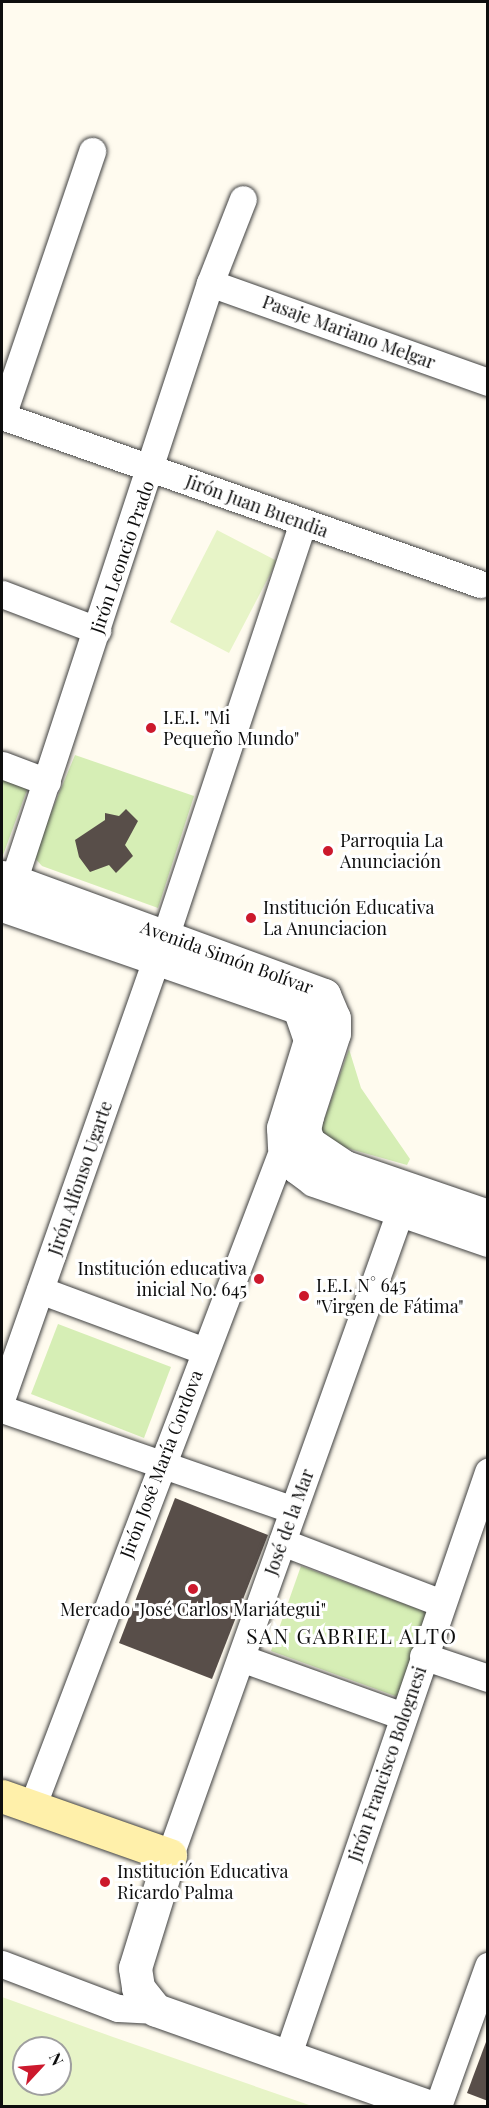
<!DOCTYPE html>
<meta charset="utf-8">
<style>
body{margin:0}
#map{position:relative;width:489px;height:2108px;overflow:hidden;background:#fffbef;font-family:"Playfair Display",serif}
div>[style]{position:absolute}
.green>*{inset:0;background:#d6eeb5}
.pitch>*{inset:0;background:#e7f4c7}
.building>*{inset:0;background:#584e49}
.roads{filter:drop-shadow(0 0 2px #414141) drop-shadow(0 0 2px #414141)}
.minor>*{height:27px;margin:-13.5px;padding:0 13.5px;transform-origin:13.5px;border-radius:13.5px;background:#fff}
.tertiary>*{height:33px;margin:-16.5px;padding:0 16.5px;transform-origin:16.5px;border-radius:16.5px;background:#fff}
.secondary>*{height:33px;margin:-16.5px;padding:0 16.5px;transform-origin:16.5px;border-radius:16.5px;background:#fff0aa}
.dots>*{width:16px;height:16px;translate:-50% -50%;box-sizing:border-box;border:3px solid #fff;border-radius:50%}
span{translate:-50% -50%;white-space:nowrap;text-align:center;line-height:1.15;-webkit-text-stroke:6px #fff;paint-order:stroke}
.street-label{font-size:18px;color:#0e0e0e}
.poi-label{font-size:18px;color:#0e0e0e}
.left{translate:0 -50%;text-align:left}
.right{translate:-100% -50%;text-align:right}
.quarter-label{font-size:21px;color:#0e0e0e;letter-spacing:1.5px}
.frame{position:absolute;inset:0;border:3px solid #0e0e0e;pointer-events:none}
.north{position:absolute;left:12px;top:2036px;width:60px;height:60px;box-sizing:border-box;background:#fff;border:2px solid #9f9f9f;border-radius:50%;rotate:64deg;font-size:16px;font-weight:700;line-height:24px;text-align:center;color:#0e0e0e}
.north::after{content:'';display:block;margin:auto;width:21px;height:27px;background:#cc192d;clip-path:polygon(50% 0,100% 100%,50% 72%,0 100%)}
</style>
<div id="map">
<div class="green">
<div style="clip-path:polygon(75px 755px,194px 796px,158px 908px,42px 866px,33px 856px)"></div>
<div style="clip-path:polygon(2px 777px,28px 787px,2px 858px)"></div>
<div style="clip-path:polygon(349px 1049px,361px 1088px,410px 1159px,407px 1165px,325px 1142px,320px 1132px)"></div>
<div style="clip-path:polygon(58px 1324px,171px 1367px,144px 1438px,31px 1394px)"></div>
<div style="clip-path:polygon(301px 1566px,429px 1613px,398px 1697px,271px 1651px)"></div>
</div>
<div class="pitch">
<div style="clip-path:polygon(217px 530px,277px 561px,229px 653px,170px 622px)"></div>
<div style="clip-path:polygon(evenodd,2px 1997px,113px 2037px,312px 2106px,2px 2106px,2px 1997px,24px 2048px,60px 2048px,60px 2084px,24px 2084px,24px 2048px)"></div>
</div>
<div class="building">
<div style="clip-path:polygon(126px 809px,138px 821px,125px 845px,133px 856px,116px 873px,109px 865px,90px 872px,79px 857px,75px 840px,105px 820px,105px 813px,119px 816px)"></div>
<div style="clip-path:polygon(175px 1498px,268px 1535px,212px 1679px,119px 1643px)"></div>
<div style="clip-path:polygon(486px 2042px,488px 2042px,488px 2101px,467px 2093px)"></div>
</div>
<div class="roads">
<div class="minor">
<div style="left:210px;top:283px;width:295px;rotate:19.6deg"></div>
<div style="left:2px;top:416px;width:507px;rotate:19.36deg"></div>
<div style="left:2px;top:416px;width:280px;rotate:-71.2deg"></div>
<div style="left:2px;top:594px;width:102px;rotate:20.8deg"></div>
<div style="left:2px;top:765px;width:48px;rotate:20.7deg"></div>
<div style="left:7px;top:900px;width:650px;rotate:-71.79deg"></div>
<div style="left:210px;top:283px;width:90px;rotate:-68.6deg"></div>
<div style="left:166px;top:934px;width:432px;rotate:-71.6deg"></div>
<div style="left:40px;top:1290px;width:176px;rotate:20.3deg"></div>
<div style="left:2px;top:1397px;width:466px;rotate:-70.6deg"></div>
<div style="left:2px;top:1409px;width:308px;rotate:19.1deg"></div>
<div style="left:282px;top:1542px;width:171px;rotate:20.9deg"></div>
<div style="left:423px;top:1656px;width:69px;rotate:18.7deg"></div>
<div style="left:241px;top:1658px;width:172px;rotate:19.7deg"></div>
<div style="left:32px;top:1807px;width:707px;rotate:-69.13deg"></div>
<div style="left:284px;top:1146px;width:15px;rotate:-37deg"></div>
<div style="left:170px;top:1855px;width:704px;rotate:-70.33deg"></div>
<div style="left:2px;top:1964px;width:124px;rotate:20.8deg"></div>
<div style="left:118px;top:2008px;width:38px;rotate:3deg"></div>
<div style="left:287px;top:2057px;width:619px;rotate:-71.04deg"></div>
<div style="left:438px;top:2106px;width:149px;rotate:-70.3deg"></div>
</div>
<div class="tertiary">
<div style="left:2px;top:877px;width:343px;rotate:20.1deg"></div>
<div style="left:324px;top:995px;width:25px;rotate:67deg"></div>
<div style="left:334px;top:1018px;width:15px;rotate:90deg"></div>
<div style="left:334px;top:1033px;width:87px;rotate:108deg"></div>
<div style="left:307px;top:1116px;width:14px;rotate:102deg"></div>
<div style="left:304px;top:1130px;width:14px;rotate:69deg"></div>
<div style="left:309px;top:1143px;width:43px;rotate:33.7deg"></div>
<div style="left:345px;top:1167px;width:151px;rotate:18.9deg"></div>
<div style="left:2px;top:905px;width:314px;rotate:19.1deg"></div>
<div style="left:299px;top:1008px;width:34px;rotate:71deg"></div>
<div style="left:310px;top:1040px;width:92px;rotate:107.1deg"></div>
<div style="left:283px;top:1128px;width:18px;rotate:87deg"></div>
<div style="left:284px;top:1146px;width:25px;rotate:58deg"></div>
<div style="left:297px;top:1167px;width:21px;rotate:37deg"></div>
<div style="left:314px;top:1180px;width:184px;rotate:19deg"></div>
<div style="left:170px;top:1855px;width:118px;rotate:107.2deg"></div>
<div style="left:135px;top:1968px;width:20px;rotate:81deg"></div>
<div style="left:138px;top:1988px;width:28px;rotate:51deg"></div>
<div style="left:156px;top:2010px;width:288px;rotate:19.5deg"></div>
</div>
<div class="secondary">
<div style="left:2px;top:1796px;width:178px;rotate:19.4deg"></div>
</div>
</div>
<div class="dots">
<div style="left:151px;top:728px;background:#cc192d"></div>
<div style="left:328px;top:851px;background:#cc192d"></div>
<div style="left:251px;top:918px;background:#cc192d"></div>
<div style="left:259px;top:1279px;background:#cc192d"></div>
<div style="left:304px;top:1296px;background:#cc192d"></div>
<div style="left:193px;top:1589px;background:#cc192d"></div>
<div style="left:105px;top:1882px;background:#cc192d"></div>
</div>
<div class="street-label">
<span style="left:349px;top:332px;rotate:20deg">Pasaje Mariano Melgar</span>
<span style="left:257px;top:506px;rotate:20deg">Jirón Juan Buendia</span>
<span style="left:122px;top:557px;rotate:-71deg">Jirón Leoncio Prado</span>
<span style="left:227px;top:957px;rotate:20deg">Avenida Simón Bolívar</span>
<span style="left:80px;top:1178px;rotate:-71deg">Jirón Alfonso Ugarte</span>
<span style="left:161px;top:1464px;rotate:-69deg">Jirón José María Cordova</span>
<span style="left:289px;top:1522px;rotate:-70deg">José de la Mar</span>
<span style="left:387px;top:1764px;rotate:-71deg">Jirón Francisco Bolognesi</span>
</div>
<div class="poi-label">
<span class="left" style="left:163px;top:728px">I.E.I. "Mi<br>Pequeño Mundo"</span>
<span class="left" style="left:340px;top:851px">Parroquia La<br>Anunciación</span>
<span class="left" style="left:263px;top:918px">Institución Educativa<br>La Anunciacion</span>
<span class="right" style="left:247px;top:1279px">Institución educativa<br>inicial No. 645</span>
<span class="left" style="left:316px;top:1296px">I.E.I. N° 645<br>"Virgen de Fátima"</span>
<span style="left:193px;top:1609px">Mercado "José Carlos Mariátegui"</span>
<span class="left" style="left:117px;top:1882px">Institución Educativa<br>Ricardo Palma</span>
</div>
<div class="quarter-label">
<span style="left:352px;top:1635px">SAN GABRIEL ALTO</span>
</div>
<div class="frame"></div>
<div class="north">N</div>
</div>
